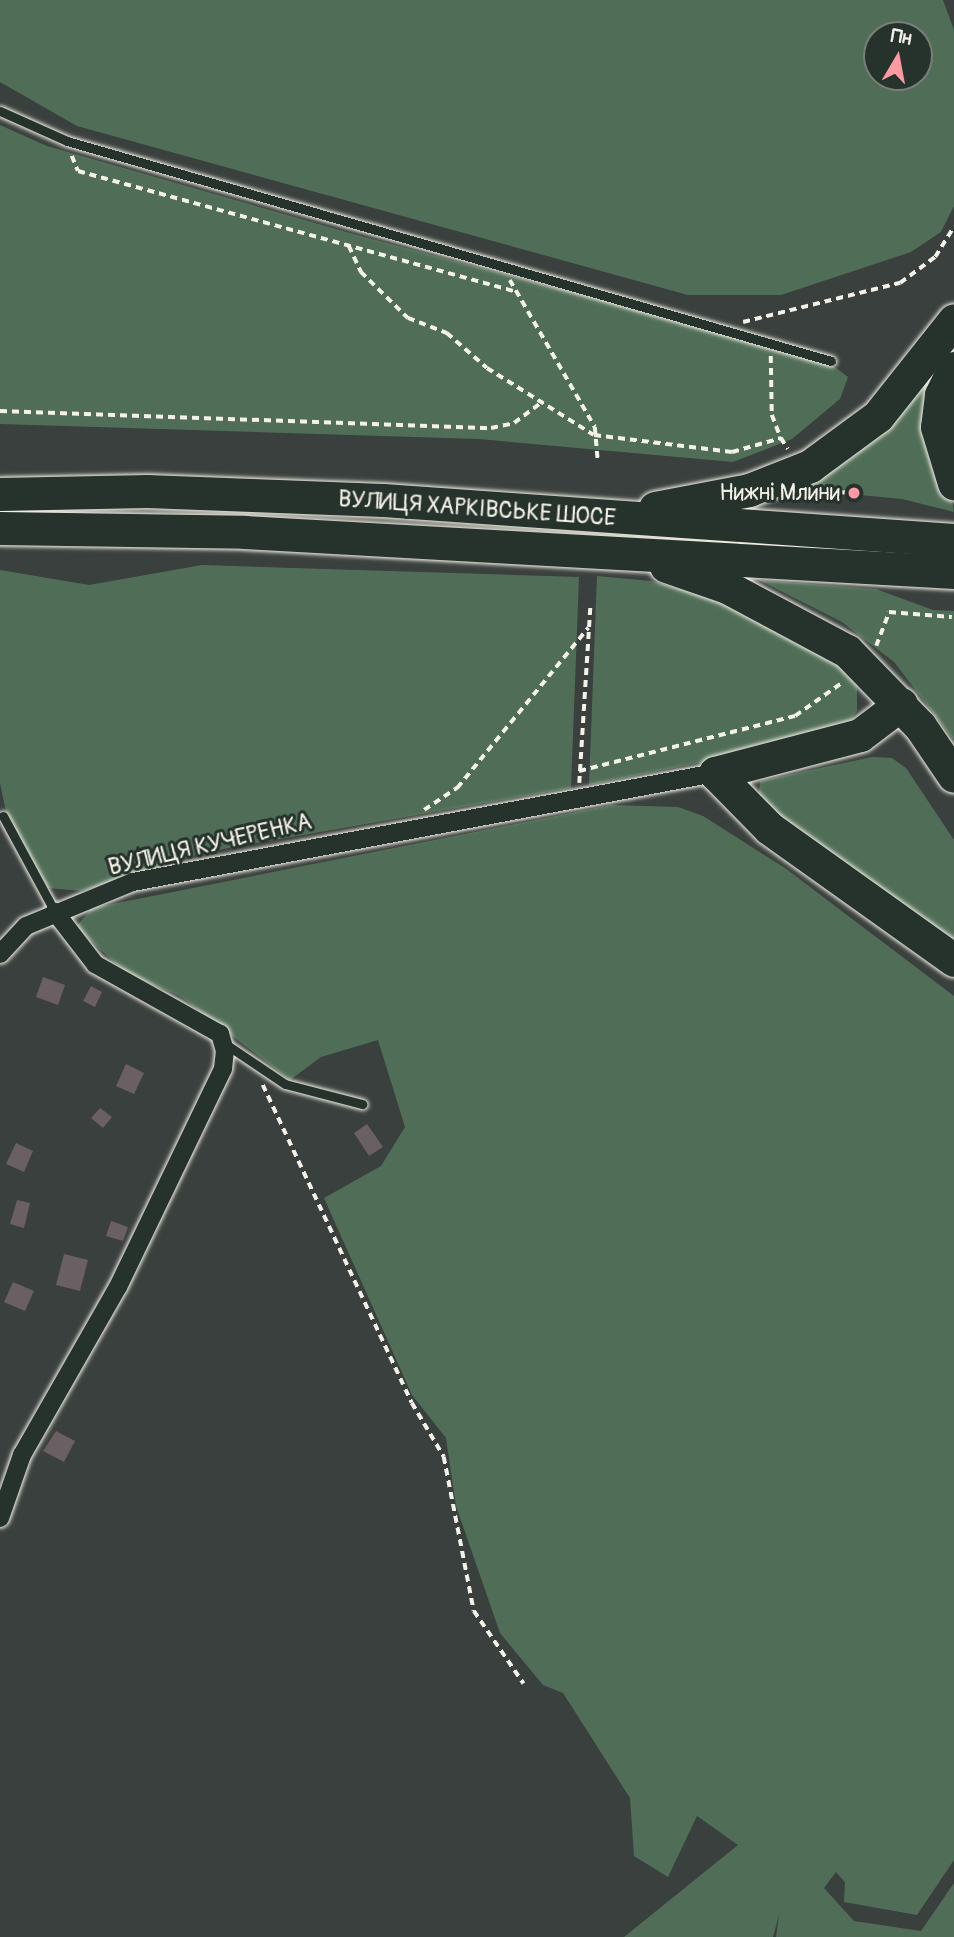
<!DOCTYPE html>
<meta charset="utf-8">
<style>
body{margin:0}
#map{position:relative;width:954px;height:1937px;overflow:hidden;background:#3a403d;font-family:Pangolin,sans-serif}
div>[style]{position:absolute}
.green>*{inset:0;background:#506e57}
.building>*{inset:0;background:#6a5f63}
.path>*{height:3.5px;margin-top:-1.75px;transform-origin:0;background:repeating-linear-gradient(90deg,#f4f1e8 0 7px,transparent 0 12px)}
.roads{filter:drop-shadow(0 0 2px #f4f1e8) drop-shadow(0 0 2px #f4f1e8)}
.lane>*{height:9px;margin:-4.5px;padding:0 4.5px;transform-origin:4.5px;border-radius:4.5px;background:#26332d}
.street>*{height:18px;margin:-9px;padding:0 9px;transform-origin:9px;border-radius:9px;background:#26332d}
.highway>*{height:33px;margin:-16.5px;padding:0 16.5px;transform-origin:16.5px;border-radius:16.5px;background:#26332d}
.dots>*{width:19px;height:19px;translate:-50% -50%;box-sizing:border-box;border:4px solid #26332d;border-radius:50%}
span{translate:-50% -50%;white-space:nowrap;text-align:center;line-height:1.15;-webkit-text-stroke:6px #26332d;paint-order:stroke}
.poi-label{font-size:23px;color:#f4f1e8}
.right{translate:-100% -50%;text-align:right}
.street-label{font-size:23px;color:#f4f1e8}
.north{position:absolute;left:863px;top:21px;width:70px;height:70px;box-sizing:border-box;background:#26332d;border:2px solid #787f78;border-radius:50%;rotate:10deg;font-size:19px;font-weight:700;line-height:28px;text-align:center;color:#f4f1e8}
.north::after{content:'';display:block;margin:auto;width:24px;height:32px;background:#ff9aa2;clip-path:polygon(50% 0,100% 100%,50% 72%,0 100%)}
</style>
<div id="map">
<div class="green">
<div style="clip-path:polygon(evenodd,0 0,943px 0,954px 30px,954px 206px,941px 232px,911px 252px,781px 295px,688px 295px,77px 126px,0 82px,0 0,877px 35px,919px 35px,919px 77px,877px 77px,877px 35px)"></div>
<div style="clip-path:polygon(0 125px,47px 146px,353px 234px,824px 359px,848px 377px,840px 399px,792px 439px,733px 462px,479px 439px,0 424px)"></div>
<div style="clip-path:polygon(954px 326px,931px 378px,954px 512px,902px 499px,818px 491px,783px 501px,746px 498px,782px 485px)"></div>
<div style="clip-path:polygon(202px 565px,579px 577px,571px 788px,206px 852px,81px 891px,48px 888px,6px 812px,0 783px,0 570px,89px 585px)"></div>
<div style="clip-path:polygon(597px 576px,651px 581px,715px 599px,818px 645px,857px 679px,857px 711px,849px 723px,807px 741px,589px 785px)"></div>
<div style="clip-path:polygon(759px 580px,876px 589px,933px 610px,954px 611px,954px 740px,894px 662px,842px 622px)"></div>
<div style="clip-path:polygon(872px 757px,892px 758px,906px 768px,954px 840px,954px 943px,758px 805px,760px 781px)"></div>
<div style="clip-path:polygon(611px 805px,678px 807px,703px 816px,785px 868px,954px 996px,954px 1860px,917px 1915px,844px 1902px,845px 1882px,836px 1872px,824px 1888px,854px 1921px,921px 1931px,954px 1883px,954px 1937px,776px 1937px,779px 1915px,773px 1937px,624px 1937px,738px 1845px,697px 1816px,668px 1877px,634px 1856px,630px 1798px,563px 1693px,543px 1685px,500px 1633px,456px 1506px,446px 1438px,412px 1395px,324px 1198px,381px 1166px,405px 1127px,378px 1040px,321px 1057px,290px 1080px,180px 996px,126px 973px,76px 927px,92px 908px)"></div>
</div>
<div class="building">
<div style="clip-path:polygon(43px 977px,65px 985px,58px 1005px,36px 997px)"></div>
<div style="clip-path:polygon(91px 986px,102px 992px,95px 1007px,83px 1001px)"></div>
<div style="clip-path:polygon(126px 1064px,144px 1073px,134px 1094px,116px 1086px)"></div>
<div style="clip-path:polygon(100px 1108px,112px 1117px,103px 1128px,91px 1118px)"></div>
<div style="clip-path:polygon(367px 1124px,383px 1147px,369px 1156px,354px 1133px)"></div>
<div style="clip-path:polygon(16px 1143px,33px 1151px,24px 1172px,6px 1164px)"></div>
<div style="clip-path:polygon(17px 1200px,30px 1203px,24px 1228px,10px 1224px)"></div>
<div style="clip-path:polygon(111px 1221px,128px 1227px,123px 1241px,106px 1236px)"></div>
<div style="clip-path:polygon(64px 1254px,88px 1260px,80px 1291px,56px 1285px)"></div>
<div style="clip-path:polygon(13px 1282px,34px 1291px,25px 1311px,4px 1302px)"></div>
<div style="clip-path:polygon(56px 1431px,75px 1441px,64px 1462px,43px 1451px)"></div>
</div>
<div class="path">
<div style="left:72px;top:156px;width:16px;rotate:68deg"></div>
<div style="left:78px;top:171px;width:454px;rotate:15.4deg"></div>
<div style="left:349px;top:246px;width:29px;rotate:65deg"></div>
<div style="left:361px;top:272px;width:66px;rotate:44.4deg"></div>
<div style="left:408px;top:318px;width:42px;rotate:21deg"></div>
<div style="left:447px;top:333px;width:53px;rotate:41.2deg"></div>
<div style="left:487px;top:368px;width:126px;rotate:32.1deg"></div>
<div style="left:594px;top:435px;width:139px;rotate:7deg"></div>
<div style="left:732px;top:452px;width:51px;rotate:-15.9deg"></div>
<div style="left:781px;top:438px;width:13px;rotate:58deg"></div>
<div style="left:510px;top:280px;width:170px;rotate:60deg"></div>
<div style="left:595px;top:427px;width:33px;rotate:85deg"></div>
<div style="left:743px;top:322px;width:162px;rotate:-14deg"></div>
<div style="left:900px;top:283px;width:44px;rotate:-36.6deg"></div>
<div style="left:935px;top:257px;width:36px;rotate:-58deg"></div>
<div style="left:771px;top:356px;width:59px;rotate:89deg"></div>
<div style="left:772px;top:415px;width:25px;rotate:69deg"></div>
<div style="left:0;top:411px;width:491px;rotate:2deg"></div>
<div style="left:491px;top:428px;width:24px;rotate:-12deg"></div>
<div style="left:514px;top:423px;width:36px;rotate:-37deg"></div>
<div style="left:818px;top:491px;width:36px;rotate:3deg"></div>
<div style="left:876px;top:646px;width:36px;rotate:-69deg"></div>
<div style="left:889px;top:612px;width:63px;rotate:4.5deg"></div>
<div style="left:579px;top:771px;width:223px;rotate:-14.3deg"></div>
<div style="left:795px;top:716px;width:59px;rotate:-35.3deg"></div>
<div style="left:579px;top:783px;width:176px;rotate:-86.4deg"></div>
<div style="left:424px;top:810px;width:40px;rotate:-34deg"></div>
<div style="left:457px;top:788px;width:207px;rotate:-50.7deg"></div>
<div style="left:263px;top:1085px;width:351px;rotate:64.9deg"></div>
<div style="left:412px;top:1403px;width:63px;rotate:59.3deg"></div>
<div style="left:444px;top:1457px;width:157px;rotate:79deg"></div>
<div style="left:474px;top:1611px;width:88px;rotate:55.6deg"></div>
</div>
<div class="roads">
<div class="lane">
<div style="left:0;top:111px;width:73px;rotate:24.1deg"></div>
<div style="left:67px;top:141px;width:795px;rotate:16.06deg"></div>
<div style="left:3px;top:816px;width:109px;rotate:61.6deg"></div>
<div style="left:224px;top:1043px;width:73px;rotate:33.9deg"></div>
<div style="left:285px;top:1084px;width:80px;rotate:14.6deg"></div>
</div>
<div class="street">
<div style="left:0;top:954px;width:38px;rotate:-47deg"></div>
<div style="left:26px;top:926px;width:116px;rotate:-22.4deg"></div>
<div style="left:133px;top:882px;width:592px;rotate:-10.61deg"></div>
<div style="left:0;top:1518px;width:67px;rotate:-70.8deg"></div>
<div style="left:22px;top:1455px;width:193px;rotate:-60.3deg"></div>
<div style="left:118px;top:1287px;width:242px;rotate:-64.3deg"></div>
<div style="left:223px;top:1069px;width:18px;rotate:-84deg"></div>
<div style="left:225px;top:1051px;width:18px;rotate:-106deg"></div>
<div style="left:220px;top:1034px;width:143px;rotate:-150.8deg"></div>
<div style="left:95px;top:964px;width:66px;rotate:-127.6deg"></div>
</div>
<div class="highway">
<div style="left:954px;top:368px;width:30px;rotate:116deg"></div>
<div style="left:941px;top:395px;width:32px;rotate:97deg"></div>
<div style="left:937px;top:427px;width:59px;rotate:73.1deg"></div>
<div style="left:0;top:494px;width:147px;rotate:-1.2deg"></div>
<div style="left:147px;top:491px;width:236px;rotate:2.2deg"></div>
<div style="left:383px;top:500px;width:572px;rotate:4.01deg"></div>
<div style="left:655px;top:508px;width:96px;rotate:-10.8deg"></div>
<div style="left:749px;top:490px;width:66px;rotate:-21.5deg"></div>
<div style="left:810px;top:466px;width:84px;rotate:-36.3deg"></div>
<div style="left:878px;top:416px;width:122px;rotate:-51.6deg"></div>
<div style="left:0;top:528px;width:244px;rotate:0.9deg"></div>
<div style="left:244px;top:532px;width:711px;rotate:3.22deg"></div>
<div style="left:666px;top:566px;width:65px;rotate:19deg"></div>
<div style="left:727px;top:587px;width:136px;rotate:28.1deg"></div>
<div style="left:847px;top:651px;width:105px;rotate:45.8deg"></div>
<div style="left:920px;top:726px;width:60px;rotate:55.8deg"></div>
<div style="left:901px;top:704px;width:51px;rotate:142.9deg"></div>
<div style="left:860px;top:735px;width:150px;rotate:165.3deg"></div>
<div style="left:715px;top:773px;width:77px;rotate:45.5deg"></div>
<div style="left:769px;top:828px;width:227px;rotate:35.5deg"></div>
</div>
</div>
<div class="dots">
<div style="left:854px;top:493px;background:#ff9aa2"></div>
</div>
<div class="poi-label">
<span class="right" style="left:840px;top:493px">Нижні Млини</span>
</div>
<div class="street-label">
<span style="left:477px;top:509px;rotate:4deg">ВУЛИЦЯ ХАРКІВСЬКЕ ШОСЕ</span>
<span style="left:210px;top:845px;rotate:-13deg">ВУЛИЦЯ КУЧЕРЕНКА</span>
</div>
<div class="north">Пн</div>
</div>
